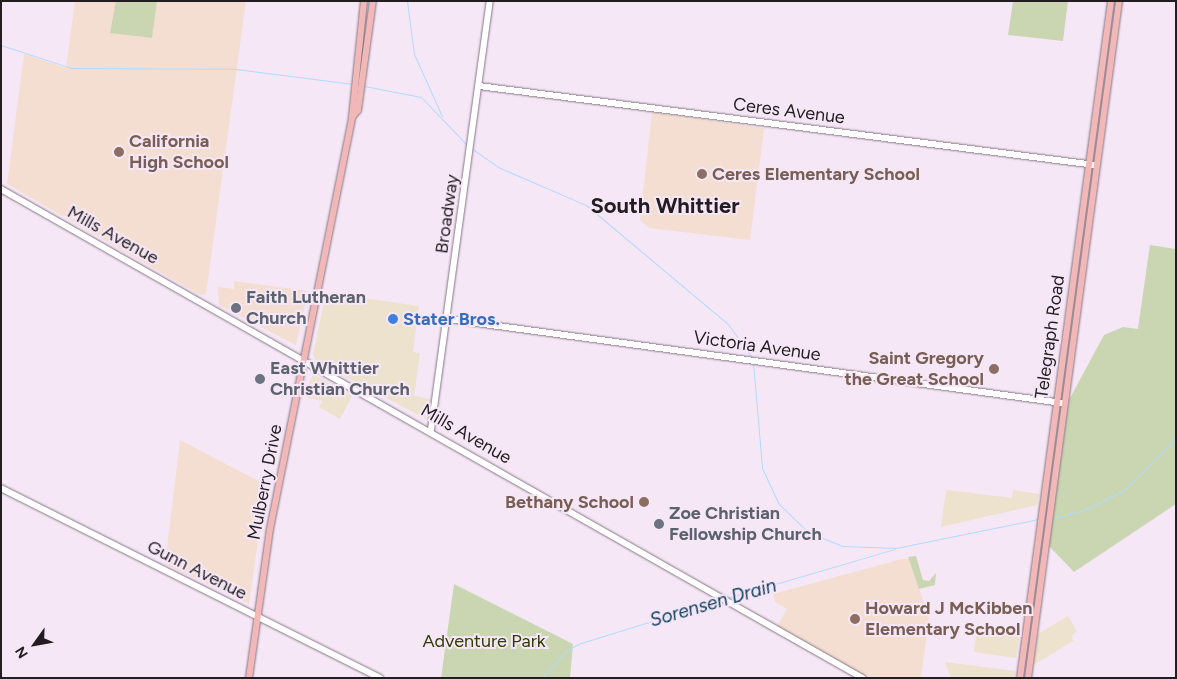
<!DOCTYPE html>
<style>
body{margin:0}
#map{position:relative;width:1177px;height:679px;overflow:hidden;background:#f6e7f6;font-family:Figtree,sans-serif}
div>[style]{position:absolute}
.commercial>*{inset:0;background:#ece2cd}
.education>*{inset:0;background:#f4ded1}
.green>*{inset:0;background:#cad6b2}
.stream>*{height:1px;margin:-0.5px;padding:0 0.5px;transform-origin:0.5px;border-radius:0.5px;background:#b0dbfe}
.roads{filter:drop-shadow(0 0 1px #857784) drop-shadow(0 0 1px #857784)}
.secondary>*{height:5.5px;margin:-2.75px;padding:0 2.75px;transform-origin:2.75px;border-radius:2.75px;background:#fff}
.primary>*{height:6px;margin:-3px;padding:0 3px;transform-origin:3px;border-radius:3px;background:#f2b8b7}
.dots>*{width:14px;height:14px;translate:-50% -50%;box-sizing:border-box;border:2px solid #f6e7f6;border-radius:50%}
span{translate:-50% -50%;white-space:nowrap;text-align:center;line-height:1.15;-webkit-text-stroke:4px #f6e7f6;paint-order:stroke}
.street-label{font-size:18px;color:#231d22}
.education-label{font-size:18px;color:#785e54;font-weight:700}
.left{translate:0 -50%;text-align:left}
.right{translate:-100% -50%;text-align:right}
.worship-label{font-size:18px;color:#5b616d;font-weight:700}
.shop-label{font-size:18px;color:#366cbe;font-weight:700}
.park-label{font-size:18px;color:#2f3c04}
.water-label{font-size:19px;color:#0f4162;font-style:italic}
.district-label{font-size:22px;color:#231d22;font-weight:700}
.frame{position:absolute;inset:0;border:2px solid #231d22;pointer-events:none}
.north{position:absolute;left:10px;top:619px;width:50px;height:50px;-webkit-text-stroke:4px #f6e7f6;paint-order:stroke;rotate:238deg;font-size:14px;font-weight:700;line-height:20px;text-align:center;color:#231d22}
.north::after{content:'';display:block;margin:auto;width:18px;height:22px;background:#231d22;clip-path:polygon(50% 0,100% 100%,50% 72%,0 100%)}
</style>
<div id="map">
<div class="commercial">
<div style="clip-path:polygon(326px 293px,419px 306px,413px 352px,420px 353px,414px 396px,431px 399px,428px 420px,316px 361px,313px 354px)"></div>
<div style="clip-path:polygon(313px 374px,352px 396px,340px 419px,319px 407px,322px 401px,304px 397px)"></div>
<div style="clip-path:polygon(946px 490px,1012px 498px,1013px 490px,1039px 494px,1037px 505px,941px 527px)"></div>
<div style="clip-path:polygon(1068px 616px,1077px 631px,1072px 635px,1073px 641px,1032px 666px,1038px 634px)"></div>
<div style="clip-path:polygon(977px 626px,1020px 632px,1016px 658px,974px 652px)"></div>
<div style="clip-path:polygon(945px 662px,1015px 671px,1014px 678px,951px 678px)"></div>
</div>
<div class="education">
<div style="clip-path:polygon(75px 1px,246px 1px,206px 294px,200px 295px,7px 184px,24px 54px,66px 68px)"></div>
<div style="clip-path:polygon(652px 112px,764px 128px,750px 240px,649px 228px,640px 220px)"></div>
<div style="clip-path:polygon(234px 281px,308px 291px,296px 345px,219px 305px,218px 287px,234px 289px)"></div>
<div style="clip-path:polygon(180px 440px,266px 485px,249px 604px,165px 564px)"></div>
<div style="clip-path:polygon(902px 559px,909px 559px,929px 618px,921px 678px,863px 678px,776px 628px,787px 609px,775px 602px,773px 594px)"></div>
</div>
<div class="green">
<div style="clip-path:polygon(116px 1px,157px 1px,152px 38px,110px 33px)"></div>
<div style="clip-path:polygon(1013px 1px,1068px 1px,1063px 41px,1008px 35px)"></div>
<div style="clip-path:polygon(1150px 245px,1176px 249px,1176px 504px,1074px 572px,1049px 546px,1069px 400px,1104px 335px,1123px 327px,1138px 329px)"></div>
<div style="clip-path:polygon(916px 556px,923px 580px,929px 581px,936px 573px,935px 585px,919px 589px,908px 557px)"></div>
<div style="clip-path:polygon(454px 584px,573px 644px,570px 678px,441px 678px)"></div>
</div>
<div class="stream">
<div style="left:407px;top:1px;width:53px;rotate:82.5deg"></div>
<div style="left:414px;top:54px;width:68px;rotate:65.7deg"></div>
<div style="left:1px;top:45px;width:74px;rotate:18.2deg"></div>
<div style="left:71px;top:68px;width:165px;rotate:0.3deg"></div>
<div style="left:236px;top:69px;width:118px;rotate:7.3deg"></div>
<div style="left:364px;top:86px;width:58px;rotate:10.9deg"></div>
<div style="left:421px;top:97px;width:68px;rotate:46.2deg"></div>
<div style="left:471px;top:148px;width:33px;rotate:35deg"></div>
<div style="left:498px;top:167px;width:96px;rotate:23.4deg"></div>
<div style="left:586px;top:205px;width:185px;rotate:40deg"></div>
<div style="left:728px;top:324px;width:42px;rotate:54.8deg"></div>
<div style="left:753px;top:362px;width:106px;rotate:85.1deg"></div>
<div style="left:762px;top:468px;width:40px;rotate:65deg"></div>
<div style="left:779px;top:504px;width:40px;rotate:44deg"></div>
<div style="left:808px;top:532px;width:38px;rotate:22deg"></div>
<div style="left:843px;top:546px;width:53px;rotate:2.2deg"></div>
<div style="left:896px;top:548px;width:145px;rotate:-11.5deg"></div>
<div style="left:1052px;top:518px;width:34px;rotate:-14deg"></div>
<div style="left:1085px;top:510px;width:42px;rotate:-26.6deg"></div>
<div style="left:1123px;top:491px;width:75px;rotate:-45deg"></div>
<div style="left:727px;top:598px;width:175px;rotate:-16.3deg"></div>
<div style="left:542px;top:678px;width:38px;rotate:-48deg"></div>
<div style="left:567px;top:650px;width:16px;rotate:-27deg"></div>
<div style="left:581px;top:643px;width:145px;rotate:-17.2deg"></div>
</div>
<div class="roads">
<div class="secondary">
<div style="left:479px;top:86px;width:622px;rotate:7.3deg"></div>
<div style="left:1px;top:189px;width:991px;rotate:29.57deg"></div>
<div style="left:447px;top:319px;width:622px;rotate:7.77deg"></div>
<div style="left:431px;top:430px;width:433px;rotate:-82.2deg"></div>
<div style="left:1px;top:488px;width:424px;rotate:26.6deg"></div>
</div>
<div class="primary">
<div style="left:352px;top:117px;width:9px;rotate:-49deg"></div>
<div style="left:358px;top:110px;width:110px;rotate:-82.2deg"></div>
<div style="left:249px;top:678px;width:150px;rotate:-82deg"></div>
<div style="left:270px;top:529px;width:420px;rotate:-78.7deg"></div>
<div style="left:352px;top:117px;width:117px;rotate:-84.1deg"></div>
<div style="left:1020px;top:678px;width:683px;rotate:-82.34deg"></div>
<div style="left:1028px;top:678px;width:683px;rotate:-82.34deg"></div>
</div>
</div>
<div class="dots">
<div style="left:119px;top:152px;background:#8d6e63"></div>
<div style="left:702px;top:174px;background:#8d6e63"></div>
<div style="left:236px;top:308px;background:#6b7280"></div>
<div style="left:393px;top:319px;background:#3f7fe0"></div>
<div style="left:994px;top:369px;background:#8d6e63"></div>
<div style="left:260px;top:379px;background:#6b7280"></div>
<div style="left:644px;top:502px;background:#8d6e63"></div>
<div style="left:659px;top:524px;background:#6b7280"></div>
<div style="left:855px;top:619px;background:#8d6e63"></div>
</div>
<div class="street-label">
<span style="left:789px;top:111px;rotate:7deg">Ceres Avenue</span>
<span style="left:447px;top:214px;rotate:-82deg">Broadway</span>
<span style="left:113px;top:235px;rotate:29deg">Mills Avenue</span>
<span style="left:1050px;top:337px;rotate:-82deg">Telegraph Road</span>
<span style="left:757px;top:346px;rotate:8deg">Victoria Avenue</span>
<span style="left:466px;top:434px;rotate:30deg">Mills Avenue</span>
<span style="left:265px;top:482px;rotate:-79deg">Mulberry Drive</span>
<span style="left:197px;top:570px;rotate:27deg">Gunn Avenue</span>
</div>
<div class="education-label">
<span class="left" style="left:129px;top:152px">California<br>High School</span>
<span class="left" style="left:712px;top:174px">Ceres Elementary School</span>
<span class="right" style="left:984px;top:369px">Saint Gregory<br>the Great School</span>
<span class="right" style="left:634px;top:502px">Bethany School</span>
<span class="left" style="left:865px;top:619px">Howard J McKibben<br>Elementary School</span>
</div>
<div class="worship-label">
<span class="left" style="left:246px;top:308px">Faith Lutheran<br>Church</span>
<span class="left" style="left:270px;top:379px">East Whittier<br>Christian Church</span>
<span class="left" style="left:669px;top:524px">Zoe Christian<br>Fellowship Church</span>
</div>
<div class="shop-label">
<span class="left" style="left:403px;top:319px">Stater Bros.</span>
</div>
<div class="park-label">
<span style="left:484px;top:641px">Adventure Park</span>
</div>
<div class="water-label">
<span style="left:713px;top:603px;rotate:-16deg">Sorensen Drain</span>
</div>
<div class="district-label">
<span style="left:665px;top:206px">South Whittier</span>
</div>
<div class="frame"></div>
<div class="north">N</div>
</div>
